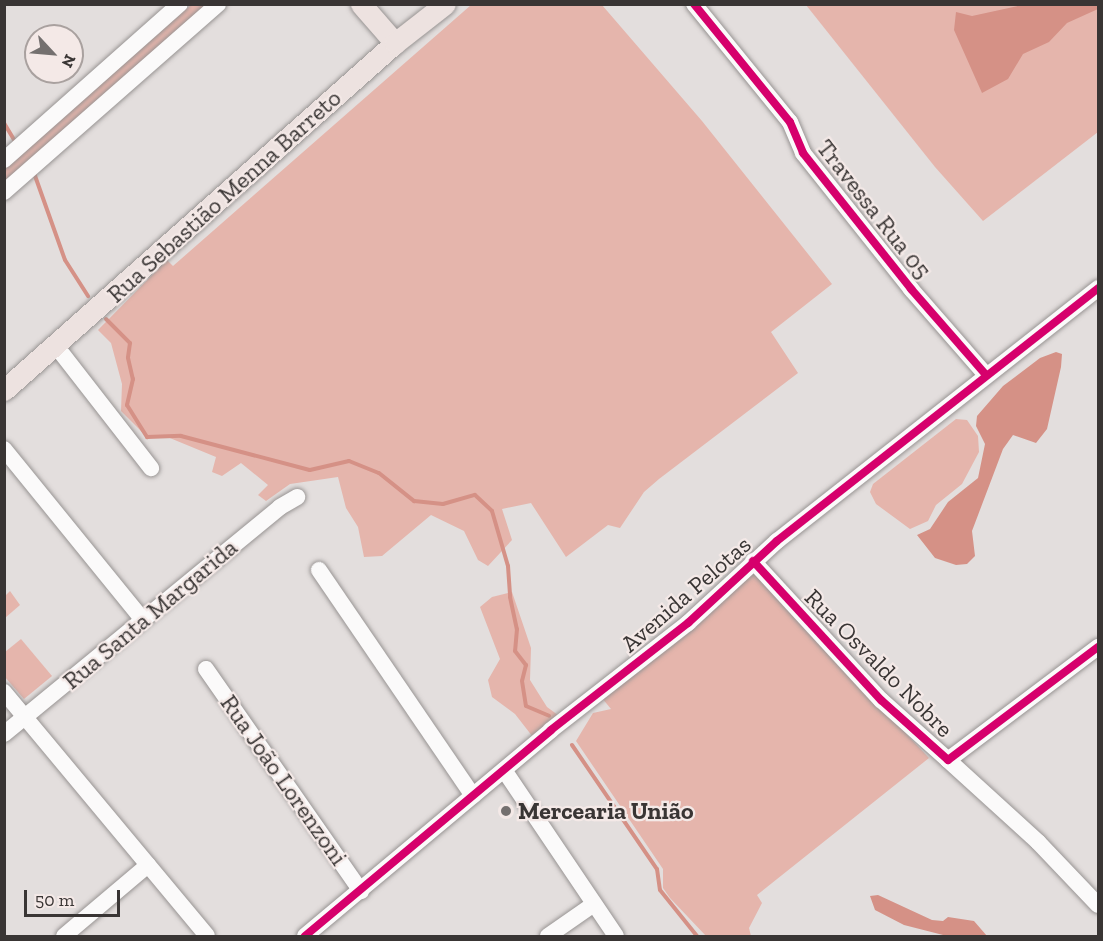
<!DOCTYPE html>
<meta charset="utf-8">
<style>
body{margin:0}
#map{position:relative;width:1103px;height:941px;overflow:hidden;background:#e3dedd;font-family:"Zilla Slab",serif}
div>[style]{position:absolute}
.green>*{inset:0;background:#e5b5ac}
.water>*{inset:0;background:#d59186}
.stream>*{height:4px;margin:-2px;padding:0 2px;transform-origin:2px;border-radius:2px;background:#d59186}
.roads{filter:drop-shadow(0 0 2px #989493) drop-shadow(0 0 2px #989493)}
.minor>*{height:16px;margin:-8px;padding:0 8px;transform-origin:8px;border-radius:8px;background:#fbfafa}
.major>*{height:21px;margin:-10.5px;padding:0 10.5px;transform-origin:10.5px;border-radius:10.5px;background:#ede2e0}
.cycleway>*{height:8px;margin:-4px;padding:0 4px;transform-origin:4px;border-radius:4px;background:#d6006c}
.dots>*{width:16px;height:16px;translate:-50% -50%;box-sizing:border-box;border:3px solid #f4e9e7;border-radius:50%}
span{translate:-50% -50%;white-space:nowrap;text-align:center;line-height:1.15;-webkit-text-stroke:4.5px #f4e9e7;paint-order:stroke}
.street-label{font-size:24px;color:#393534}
.poi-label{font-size:24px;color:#393534;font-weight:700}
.left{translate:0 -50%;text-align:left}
.frame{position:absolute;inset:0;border:6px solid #393534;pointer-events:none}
.north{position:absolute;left:24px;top:24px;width:60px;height:60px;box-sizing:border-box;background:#f4e9e7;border:2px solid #a9a19f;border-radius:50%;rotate:116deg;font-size:16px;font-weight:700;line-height:24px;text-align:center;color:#393534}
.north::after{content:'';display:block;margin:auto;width:21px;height:27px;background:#74706f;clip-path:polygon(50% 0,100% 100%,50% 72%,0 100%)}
.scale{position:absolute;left:24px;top:890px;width:96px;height:27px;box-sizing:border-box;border:3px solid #393534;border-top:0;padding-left:8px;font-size:18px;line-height:21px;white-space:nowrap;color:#393534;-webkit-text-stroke:4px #f4e9e7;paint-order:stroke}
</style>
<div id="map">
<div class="green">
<div style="clip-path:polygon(191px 5px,211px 5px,5px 186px,4px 169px)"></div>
<div style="clip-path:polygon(471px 5px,602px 5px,702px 121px,832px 284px,771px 332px,798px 373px,659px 479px,644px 492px,620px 528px,608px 525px,566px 557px,531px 503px,502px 509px,512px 540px,488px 566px,478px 560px,464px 531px,431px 515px,382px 556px,364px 557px,358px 527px,346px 508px,338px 477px,290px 484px,266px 501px,258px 495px,268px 485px,241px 463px,222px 476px,212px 472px,216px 457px,165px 436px,147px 437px,121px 411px,122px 384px,111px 343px,98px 330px,167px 260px,173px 266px)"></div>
<div style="clip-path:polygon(806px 5px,1098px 5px,1098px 132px,983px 221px,935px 167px)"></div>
<div style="clip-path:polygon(956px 419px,967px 420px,978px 436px,979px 452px,962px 484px,936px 505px,928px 521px,910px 529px,876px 504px,870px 492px,873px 484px)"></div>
<div style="clip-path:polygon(750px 568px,929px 758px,757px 895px,762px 903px,749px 928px,751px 936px,706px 936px,670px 898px,663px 888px,663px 869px,576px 741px,593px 713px,611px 709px,597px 692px)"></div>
<div style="clip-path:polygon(10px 591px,20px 605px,5px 618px,5px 596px)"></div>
<div style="clip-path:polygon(512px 592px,531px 648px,530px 680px,547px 707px,562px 718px,536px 741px,515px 714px,492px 697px,488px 680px,500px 659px,480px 607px,492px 597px)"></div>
<div style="clip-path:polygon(21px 639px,52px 676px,24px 699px,4px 676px,5px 652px)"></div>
</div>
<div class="water">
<div style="clip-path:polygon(1022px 5px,1098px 5px,1098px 9px,1067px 23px,1049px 42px,1023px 54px,1008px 79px,982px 93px,954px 30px,956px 12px,972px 16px)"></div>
<div style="clip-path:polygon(1056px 352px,1062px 354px,1061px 367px,1047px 429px,1036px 443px,1013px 435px,1003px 449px,972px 531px,975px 556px,967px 564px,956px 565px,935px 558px,917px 535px,930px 529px,948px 502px,978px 478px,985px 444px,976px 426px,977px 416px,1003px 386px,1040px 358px)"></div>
<div style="clip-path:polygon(878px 895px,932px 920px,943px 921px,948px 917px,974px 921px,987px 936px,947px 936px,904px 925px,875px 910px,870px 896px)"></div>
</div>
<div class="stream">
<div style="left:4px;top:123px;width:23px;rotate:59deg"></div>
<div style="left:34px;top:173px;width:92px;rotate:70.4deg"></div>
<div style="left:65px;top:260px;width:43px;rotate:57.4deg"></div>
<div style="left:106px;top:319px;width:34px;rotate:45deg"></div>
<div style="left:130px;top:343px;width:15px;rotate:98deg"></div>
<div style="left:128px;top:358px;width:22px;rotate:77deg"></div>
<div style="left:133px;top:379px;width:27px;rotate:103deg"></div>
<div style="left:127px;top:405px;width:38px;rotate:58deg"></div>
<div style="left:147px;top:437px;width:34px;rotate:-2deg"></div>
<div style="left:181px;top:436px;width:133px;rotate:14.8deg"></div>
<div style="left:310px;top:470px;width:40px;rotate:-13deg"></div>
<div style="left:349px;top:461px;width:32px;rotate:22deg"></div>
<div style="left:379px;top:473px;width:45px;rotate:38.7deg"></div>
<div style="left:414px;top:501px;width:29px;rotate:6deg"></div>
<div style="left:443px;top:504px;width:33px;rotate:-16deg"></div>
<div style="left:475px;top:495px;width:23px;rotate:43deg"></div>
<div style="left:492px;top:511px;width:57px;rotate:73.8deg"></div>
<div style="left:508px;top:566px;width:31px;rotate:86deg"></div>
<div style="left:510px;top:597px;width:33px;rotate:78deg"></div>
<div style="left:517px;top:629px;width:22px;rotate:95deg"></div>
<div style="left:515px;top:651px;width:18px;rotate:52deg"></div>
<div style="left:526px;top:665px;width:16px;rotate:104deg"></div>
<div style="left:522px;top:681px;width:25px;rotate:81deg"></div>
<div style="left:526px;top:706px;width:25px;rotate:23deg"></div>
<div style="left:572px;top:745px;width:150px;rotate:55.6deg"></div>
<div style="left:657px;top:869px;width:21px;rotate:82deg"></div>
<div style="left:660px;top:890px;width:59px;rotate:51.2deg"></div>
</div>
<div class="roads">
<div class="minor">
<div style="left:694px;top:4px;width:152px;rotate:50.9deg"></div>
<div style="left:790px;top:122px;width:34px;rotate:67deg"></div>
<div style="left:803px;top:153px;width:174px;rotate:51.5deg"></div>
<div style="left:911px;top:289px;width:114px;rotate:48.9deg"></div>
<div style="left:4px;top:160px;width:235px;rotate:-41.6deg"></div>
<div style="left:4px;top:192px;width:285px;rotate:-41.3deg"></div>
<div style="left:56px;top:346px;width:155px;rotate:52.1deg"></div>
<div style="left:4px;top:449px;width:220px;rotate:50.9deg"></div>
<div style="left:753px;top:561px;width:189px;rotate:47.4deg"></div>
<div style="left:881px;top:700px;width:90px;rotate:41.8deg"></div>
<div style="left:948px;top:760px;width:188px;rotate:-37deg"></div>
<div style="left:319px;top:570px;width:273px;rotate:55.7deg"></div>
<div style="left:206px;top:669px;width:271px;rotate:55.1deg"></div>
<div style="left:4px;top:692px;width:317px;rotate:50.2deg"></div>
<div style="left:4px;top:734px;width:357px;rotate:-39.4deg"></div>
<div style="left:280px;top:507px;width:20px;rotate:-30deg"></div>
<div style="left:948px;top:760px;width:122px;rotate:42.3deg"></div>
<div style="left:1038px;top:842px;width:87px;rotate:46.4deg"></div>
<div style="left:504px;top:770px;width:200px;rotate:56deg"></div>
<div style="left:64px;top:936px;width:110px;rotate:-40.2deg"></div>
<div style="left:305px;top:936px;width:321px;rotate:-39.9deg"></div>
<div style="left:551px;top:730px;width:174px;rotate:-38deg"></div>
<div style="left:688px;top:623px;width:121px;rotate:-42.7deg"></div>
<div style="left:777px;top:541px;width:409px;rotate:-38.2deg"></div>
<div style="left:548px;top:936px;width:56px;rotate:-34.8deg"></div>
</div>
<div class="major">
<div style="left:361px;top:4px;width:52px;rotate:48.9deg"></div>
<div style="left:4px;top:390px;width:523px;rotate:-41.59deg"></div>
<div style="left:395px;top:43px;width:63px;rotate:-38deg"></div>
</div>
</div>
<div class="cycleway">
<div style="left:694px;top:4px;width:152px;rotate:50.9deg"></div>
<div style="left:790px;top:122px;width:34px;rotate:67deg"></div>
<div style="left:803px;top:153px;width:174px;rotate:51.5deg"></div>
<div style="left:911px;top:289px;width:114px;rotate:48.9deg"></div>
<div style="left:753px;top:561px;width:189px;rotate:47.4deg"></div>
<div style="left:881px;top:700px;width:90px;rotate:41.8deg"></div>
<div style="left:948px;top:760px;width:188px;rotate:-37deg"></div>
<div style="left:305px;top:936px;width:321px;rotate:-39.9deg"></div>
<div style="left:551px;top:730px;width:174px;rotate:-38deg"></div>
<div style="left:688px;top:623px;width:121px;rotate:-42.7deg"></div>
<div style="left:777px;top:541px;width:409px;rotate:-38.2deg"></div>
</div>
<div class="dots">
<div style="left:506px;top:811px;background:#74706f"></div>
</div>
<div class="street-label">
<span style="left:224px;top:196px;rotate:-42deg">Rua Sebastião Menna Barreto</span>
<span style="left:874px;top:209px;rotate:52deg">Travessa Rua 05</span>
<span style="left:686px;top:594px;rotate:-41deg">Avenida Pelotas</span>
<span style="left:150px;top:614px;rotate:-40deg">Rua Santa Margarida</span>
<span style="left:879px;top:663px;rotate:45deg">Rua Osvaldo Nobre</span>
<span style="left:284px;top:780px;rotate:55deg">Rua João Lorenzoni</span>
</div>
<div class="poi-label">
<span class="left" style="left:518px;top:811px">Mercearia União</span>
</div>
<div class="frame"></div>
<div class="north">N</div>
<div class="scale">50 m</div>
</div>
